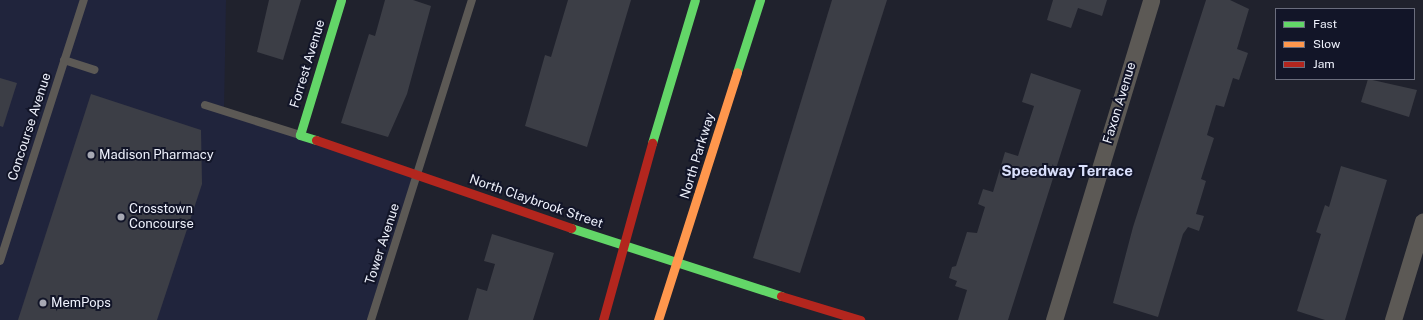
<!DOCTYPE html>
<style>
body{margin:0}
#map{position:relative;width:1423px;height:320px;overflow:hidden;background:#20222d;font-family:"Public Sans",sans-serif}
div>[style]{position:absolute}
.built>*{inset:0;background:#20243c}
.building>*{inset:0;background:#3c3e46}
.lane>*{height:8px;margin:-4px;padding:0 4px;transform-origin:4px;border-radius:4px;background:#5c5955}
.street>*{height:17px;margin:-8.5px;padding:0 8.5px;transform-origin:8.5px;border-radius:8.5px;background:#5c5955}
.fast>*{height:9px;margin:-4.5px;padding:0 4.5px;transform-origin:4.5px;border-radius:4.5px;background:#63d668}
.slow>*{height:9px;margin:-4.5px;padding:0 4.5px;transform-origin:4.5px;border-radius:4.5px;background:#ff974d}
.jam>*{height:9px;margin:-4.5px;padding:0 4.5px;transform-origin:4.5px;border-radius:4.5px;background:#b3261e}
.dots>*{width:11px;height:11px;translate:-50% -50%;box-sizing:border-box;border:2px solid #121528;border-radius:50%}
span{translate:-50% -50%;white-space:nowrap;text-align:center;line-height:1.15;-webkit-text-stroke:4px #121528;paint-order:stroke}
.street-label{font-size:13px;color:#eff2fd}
.poi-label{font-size:13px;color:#eff2fd}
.left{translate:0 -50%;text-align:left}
.quarter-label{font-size:15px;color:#dae0fc;font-weight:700}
.legend{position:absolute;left:1275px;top:8px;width:140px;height:72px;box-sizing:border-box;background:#121528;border:1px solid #6a6d7d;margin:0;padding:5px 7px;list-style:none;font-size:12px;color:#eff2fd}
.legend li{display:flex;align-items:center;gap:8px;height:20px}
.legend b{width:20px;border:1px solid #6a6d7d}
</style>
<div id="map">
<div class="built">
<div style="clip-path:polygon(0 0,226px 0,224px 111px,418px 175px,371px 320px,0 320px)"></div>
</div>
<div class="building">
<div style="clip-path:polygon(269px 0,301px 0,283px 60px,257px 52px)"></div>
<div style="clip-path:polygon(385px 0,413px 0,431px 6px,407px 94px,388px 137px,341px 123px,369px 34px,375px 36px)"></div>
<div style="clip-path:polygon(568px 0,631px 0,587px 147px,525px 126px,545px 55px,551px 57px)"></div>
<div style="clip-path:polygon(832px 0,887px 0,800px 273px,753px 258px)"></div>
<div style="clip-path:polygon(1053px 0,1107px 0,1102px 16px,1078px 8px,1071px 28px,1047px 20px)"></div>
<div style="clip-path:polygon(1206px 0,1230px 0,1249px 9px,1237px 49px,1248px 53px,1239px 80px,1233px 78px,1224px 107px,1216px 105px,1207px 135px,1214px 138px,1201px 179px,1206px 181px,1196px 214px,1204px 216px,1199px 231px,1188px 227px,1183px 234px,1158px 317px,1113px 303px,1133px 227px)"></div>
<div style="clip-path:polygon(1031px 73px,1081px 90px,1008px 320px,958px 320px,967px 290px,955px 286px,957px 281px,949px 278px,952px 267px,956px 266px,967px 232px,977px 233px,985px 207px,978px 204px,983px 189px,993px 192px,1005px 152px,1018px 156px,1034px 106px,1022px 102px)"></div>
<div style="clip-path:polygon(0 78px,17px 83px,3px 127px,0 126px)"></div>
<div style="clip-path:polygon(1368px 79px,1417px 90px,1409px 117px,1361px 102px)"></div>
<div style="clip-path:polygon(91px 94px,201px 130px,202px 184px,157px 320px,18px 320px)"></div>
<div style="clip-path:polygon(1341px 166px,1387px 180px,1345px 320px,1325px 320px,1297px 311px,1321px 234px,1316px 232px,1325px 205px,1329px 207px)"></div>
<div style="clip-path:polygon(492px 234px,554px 253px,533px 320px,468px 320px,477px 288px,487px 291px,495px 264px,484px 261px)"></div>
</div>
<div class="lane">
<div style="left:64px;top:60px;width:32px;rotate:18deg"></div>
<div style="left:205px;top:105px;width:100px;rotate:17.5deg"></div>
<div style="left:0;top:261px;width:274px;rotate:-72.2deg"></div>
<div style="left:371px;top:320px;width:336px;rotate:-72.5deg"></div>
</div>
<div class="street">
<div style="left:1054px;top:320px;width:334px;rotate:-73.1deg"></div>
<div style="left:1393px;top:320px;width:103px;rotate:-73.1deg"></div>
</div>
<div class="fast">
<div style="left:737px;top:72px;width:76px;rotate:-72.3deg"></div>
<div style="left:316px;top:140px;width:17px;rotate:-163deg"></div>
<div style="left:300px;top:135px;width:141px;rotate:-73.1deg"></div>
<div style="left:652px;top:143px;width:149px;rotate:-73.3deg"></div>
<div style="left:571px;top:228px;width:221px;rotate:17.9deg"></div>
</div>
<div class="slow">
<div style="left:658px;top:320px;width:260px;rotate:-72.3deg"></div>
</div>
<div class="jam">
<div style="left:316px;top:140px;width:270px;rotate:19deg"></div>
<div style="left:781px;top:296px;width:83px;rotate:16.9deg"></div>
<div style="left:603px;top:320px;width:184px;rotate:-74.5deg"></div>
</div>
<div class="dots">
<div style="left:91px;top:155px;background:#a7a9b4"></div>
<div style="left:121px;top:217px;background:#a7a9b4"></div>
<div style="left:43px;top:303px;background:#a7a9b4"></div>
</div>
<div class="street-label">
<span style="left:308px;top:64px;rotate:-73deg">Forrest Avenue</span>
<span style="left:1120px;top:103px;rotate:-73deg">Faxon Avenue</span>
<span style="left:30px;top:127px;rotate:-72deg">Concourse Avenue</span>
<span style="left:698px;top:156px;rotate:-73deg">North Parkway</span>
<span style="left:536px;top:202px;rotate:19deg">North Claybrook Street</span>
<span style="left:383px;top:244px;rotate:-72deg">Tower Avenue</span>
</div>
<div class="poi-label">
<span class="left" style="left:99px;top:155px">Madison Pharmacy</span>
<span class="left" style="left:129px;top:217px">Crosstown<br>Concourse</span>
<span class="left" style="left:51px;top:303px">MemPops</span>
</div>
<div class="quarter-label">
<span style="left:1067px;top:171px">Speedway Terrace</span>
</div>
<ul class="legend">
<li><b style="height:5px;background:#63d668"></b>Fast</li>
<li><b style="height:5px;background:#ff974d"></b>Slow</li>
<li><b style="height:5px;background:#b3261e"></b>Jam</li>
</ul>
</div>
